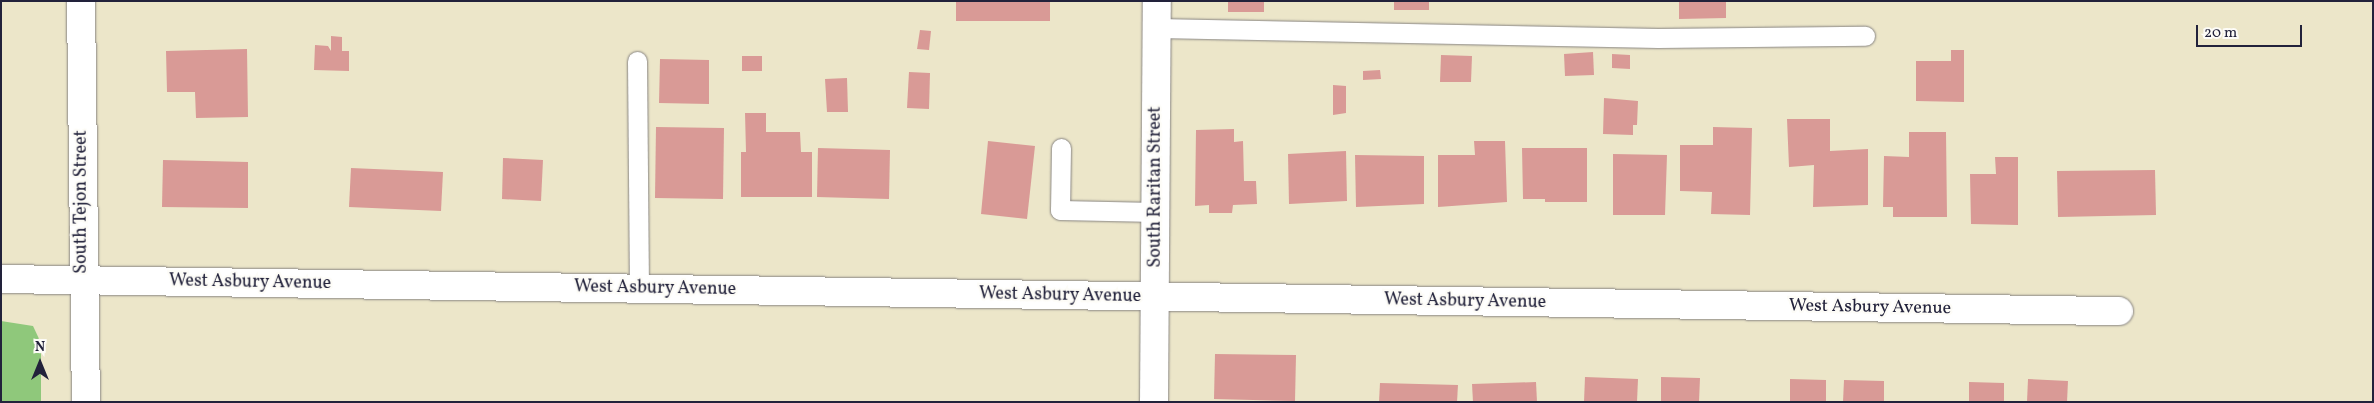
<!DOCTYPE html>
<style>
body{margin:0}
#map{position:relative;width:2374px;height:403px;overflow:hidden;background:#ece6c9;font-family:Vollkorn,serif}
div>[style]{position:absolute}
.green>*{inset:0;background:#8fc87b}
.building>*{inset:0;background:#d99a96}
.roads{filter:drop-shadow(0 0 1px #878482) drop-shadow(0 0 1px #878482)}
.lane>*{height:19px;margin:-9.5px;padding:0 9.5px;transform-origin:9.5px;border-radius:9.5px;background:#fff}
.street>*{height:28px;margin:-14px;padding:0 14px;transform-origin:14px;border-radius:14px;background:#fff}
span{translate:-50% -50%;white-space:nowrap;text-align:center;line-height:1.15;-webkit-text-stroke:4.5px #fdfcf7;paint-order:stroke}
.street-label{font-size:18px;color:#22223b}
.frame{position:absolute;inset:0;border:2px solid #22223b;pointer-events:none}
.north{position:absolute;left:15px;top:338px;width:50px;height:50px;-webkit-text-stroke:4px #fdfcf7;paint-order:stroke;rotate:0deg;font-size:14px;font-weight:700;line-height:20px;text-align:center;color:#22223b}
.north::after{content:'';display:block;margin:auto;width:18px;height:22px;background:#22223b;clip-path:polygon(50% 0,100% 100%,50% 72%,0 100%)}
.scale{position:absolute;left:2196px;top:25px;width:106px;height:22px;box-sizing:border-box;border:2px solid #22223b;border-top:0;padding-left:6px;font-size:15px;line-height:18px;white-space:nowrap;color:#22223b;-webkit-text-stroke:4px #fdfcf7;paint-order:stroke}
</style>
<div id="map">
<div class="green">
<div style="clip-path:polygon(1px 321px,33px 326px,41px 343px,41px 402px,1px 402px)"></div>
</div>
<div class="building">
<div style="clip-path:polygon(956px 1px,1050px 1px,1050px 21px,956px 21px)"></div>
<div style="clip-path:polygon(1228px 1px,1264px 1px,1264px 12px,1228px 12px)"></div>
<div style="clip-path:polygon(1394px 1px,1429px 1px,1429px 10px,1394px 10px)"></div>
<div style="clip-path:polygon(1679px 1px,1726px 1px,1726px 18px,1679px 19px)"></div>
<div style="clip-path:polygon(920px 30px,931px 31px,929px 50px,917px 49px)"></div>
<div style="clip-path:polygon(331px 36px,342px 37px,342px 51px,349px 51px,349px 71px,314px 70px,315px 45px,328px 46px,331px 51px)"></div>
<div style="clip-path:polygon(247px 49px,248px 117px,196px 118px,195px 92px,167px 92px,166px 51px)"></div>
<div style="clip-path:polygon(1951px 50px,1964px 50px,1964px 102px,1916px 101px,1916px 61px,1951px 61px)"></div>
<div style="clip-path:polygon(1593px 52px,1594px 75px,1565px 76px,1564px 54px)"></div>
<div style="clip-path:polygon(1612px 54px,1630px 55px,1630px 69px,1612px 68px)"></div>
<div style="clip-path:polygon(1441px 55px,1472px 56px,1471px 82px,1440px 82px)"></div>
<div style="clip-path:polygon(742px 56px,762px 56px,762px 71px,742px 71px)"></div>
<div style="clip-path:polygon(660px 59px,709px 60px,709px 104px,659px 103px)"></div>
<div style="clip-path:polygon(1380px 70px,1381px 79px,1363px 80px,1363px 71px)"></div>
<div style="clip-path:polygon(909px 72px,930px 73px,929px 109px,907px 108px)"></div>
<div style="clip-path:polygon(847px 78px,848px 112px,827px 112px,825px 79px)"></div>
<div style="clip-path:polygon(1333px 85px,1346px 86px,1346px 113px,1333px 115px)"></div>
<div style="clip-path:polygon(1604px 98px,1638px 101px,1637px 125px,1633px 125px,1633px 135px,1603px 134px)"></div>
<div style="clip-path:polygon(745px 113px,766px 113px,766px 132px,800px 132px,801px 152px,812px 152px,812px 197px,741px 197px,741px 152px,746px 152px)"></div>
<div style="clip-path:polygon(1787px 119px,1830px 119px,1830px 151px,1868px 149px,1868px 205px,1813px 207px,1814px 165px,1789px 167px)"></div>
<div style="clip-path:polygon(656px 127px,724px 128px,723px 199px,655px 198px)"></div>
<div style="clip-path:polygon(1713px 127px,1752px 128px,1750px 215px,1711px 214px,1712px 192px,1680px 191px,1680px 145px,1713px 145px)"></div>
<div style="clip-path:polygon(1234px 129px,1234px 142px,1243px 141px,1244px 181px,1256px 181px,1257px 204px,1233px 205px,1232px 213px,1209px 213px,1209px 205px,1195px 206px,1196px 130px)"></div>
<div style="clip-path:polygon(1909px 132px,1946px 132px,1947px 217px,1893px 217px,1893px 207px,1883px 207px,1884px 156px,1909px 157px)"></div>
<div style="clip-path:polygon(988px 141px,1035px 146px,1027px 219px,981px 214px)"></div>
<div style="clip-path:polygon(1474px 141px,1505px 141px,1507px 202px,1438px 207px,1438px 155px,1475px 155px)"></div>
<div style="clip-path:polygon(818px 148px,890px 150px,889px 199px,817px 197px)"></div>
<div style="clip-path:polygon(1522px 148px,1587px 148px,1587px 202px,1545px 202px,1545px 199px,1523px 199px)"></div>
<div style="clip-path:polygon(1346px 151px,1347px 201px,1289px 204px,1288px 154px)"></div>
<div style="clip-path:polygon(1613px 154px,1667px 155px,1665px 215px,1613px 215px)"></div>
<div style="clip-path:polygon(1355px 155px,1424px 156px,1424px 204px,1356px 207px)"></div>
<div style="clip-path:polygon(1995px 157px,2018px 157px,2018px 225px,1971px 224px,1970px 174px,1996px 174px)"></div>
<div style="clip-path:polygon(503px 158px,543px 160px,541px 201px,502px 199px)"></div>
<div style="clip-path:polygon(163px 160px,248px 162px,248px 208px,162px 207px)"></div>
<div style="clip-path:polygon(351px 168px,443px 172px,441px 211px,349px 207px)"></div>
<div style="clip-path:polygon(2155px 170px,2156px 215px,2058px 217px,2057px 171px)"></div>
<div style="clip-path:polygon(1215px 354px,1296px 355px,1295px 401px,1214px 399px)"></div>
<div style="clip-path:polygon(1585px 377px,1638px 379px,1637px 402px,1584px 402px)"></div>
<div style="clip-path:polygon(1661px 377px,1700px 378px,1699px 402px,1661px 402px)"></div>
<div style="clip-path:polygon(1790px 379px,1826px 380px,1826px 402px,1790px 402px)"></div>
<div style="clip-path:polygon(2028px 379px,2068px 381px,2067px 402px,2027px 402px)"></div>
<div style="clip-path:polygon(1844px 380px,1884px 381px,1884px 402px,1843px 402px)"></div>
<div style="clip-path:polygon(1536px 382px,1537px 402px,1473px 402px,1472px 384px)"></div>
<div style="clip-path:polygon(1969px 382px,2004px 383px,2004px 402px,1969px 402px)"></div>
<div style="clip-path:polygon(1380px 383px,1458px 385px,1457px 402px,1379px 402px)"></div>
</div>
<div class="roads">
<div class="lane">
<div style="left:1157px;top:28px;width:501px;rotate:1.14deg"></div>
<div style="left:1658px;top:38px;width:207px;rotate:-0.6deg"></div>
<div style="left:637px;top:61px;width:228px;rotate:89.5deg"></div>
<div style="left:1061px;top:148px;width:62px;rotate:90.9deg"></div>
<div style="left:1060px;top:210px;width:96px;rotate:1.2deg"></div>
</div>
<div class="street">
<div style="left:81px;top:1px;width:401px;rotate:89.3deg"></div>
<div style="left:1px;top:279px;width:2118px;rotate:0.87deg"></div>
<div style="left:1154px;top:402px;width:401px;rotate:-89.6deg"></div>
</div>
</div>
<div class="street-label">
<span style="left:1156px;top:187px;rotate:-90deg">South Raritan Street</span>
<span style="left:82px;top:202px;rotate:-90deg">South Tejon Street</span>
<span style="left:250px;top:283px;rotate:1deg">West Asbury Avenue</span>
<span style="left:655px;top:289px;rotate:1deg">West Asbury Avenue</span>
<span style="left:1060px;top:296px;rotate:1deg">West Asbury Avenue</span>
<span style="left:1465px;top:302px;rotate:1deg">West Asbury Avenue</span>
<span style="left:1870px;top:308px;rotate:1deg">West Asbury Avenue</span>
</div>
<div class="frame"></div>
<div class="north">N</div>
<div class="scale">20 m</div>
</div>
